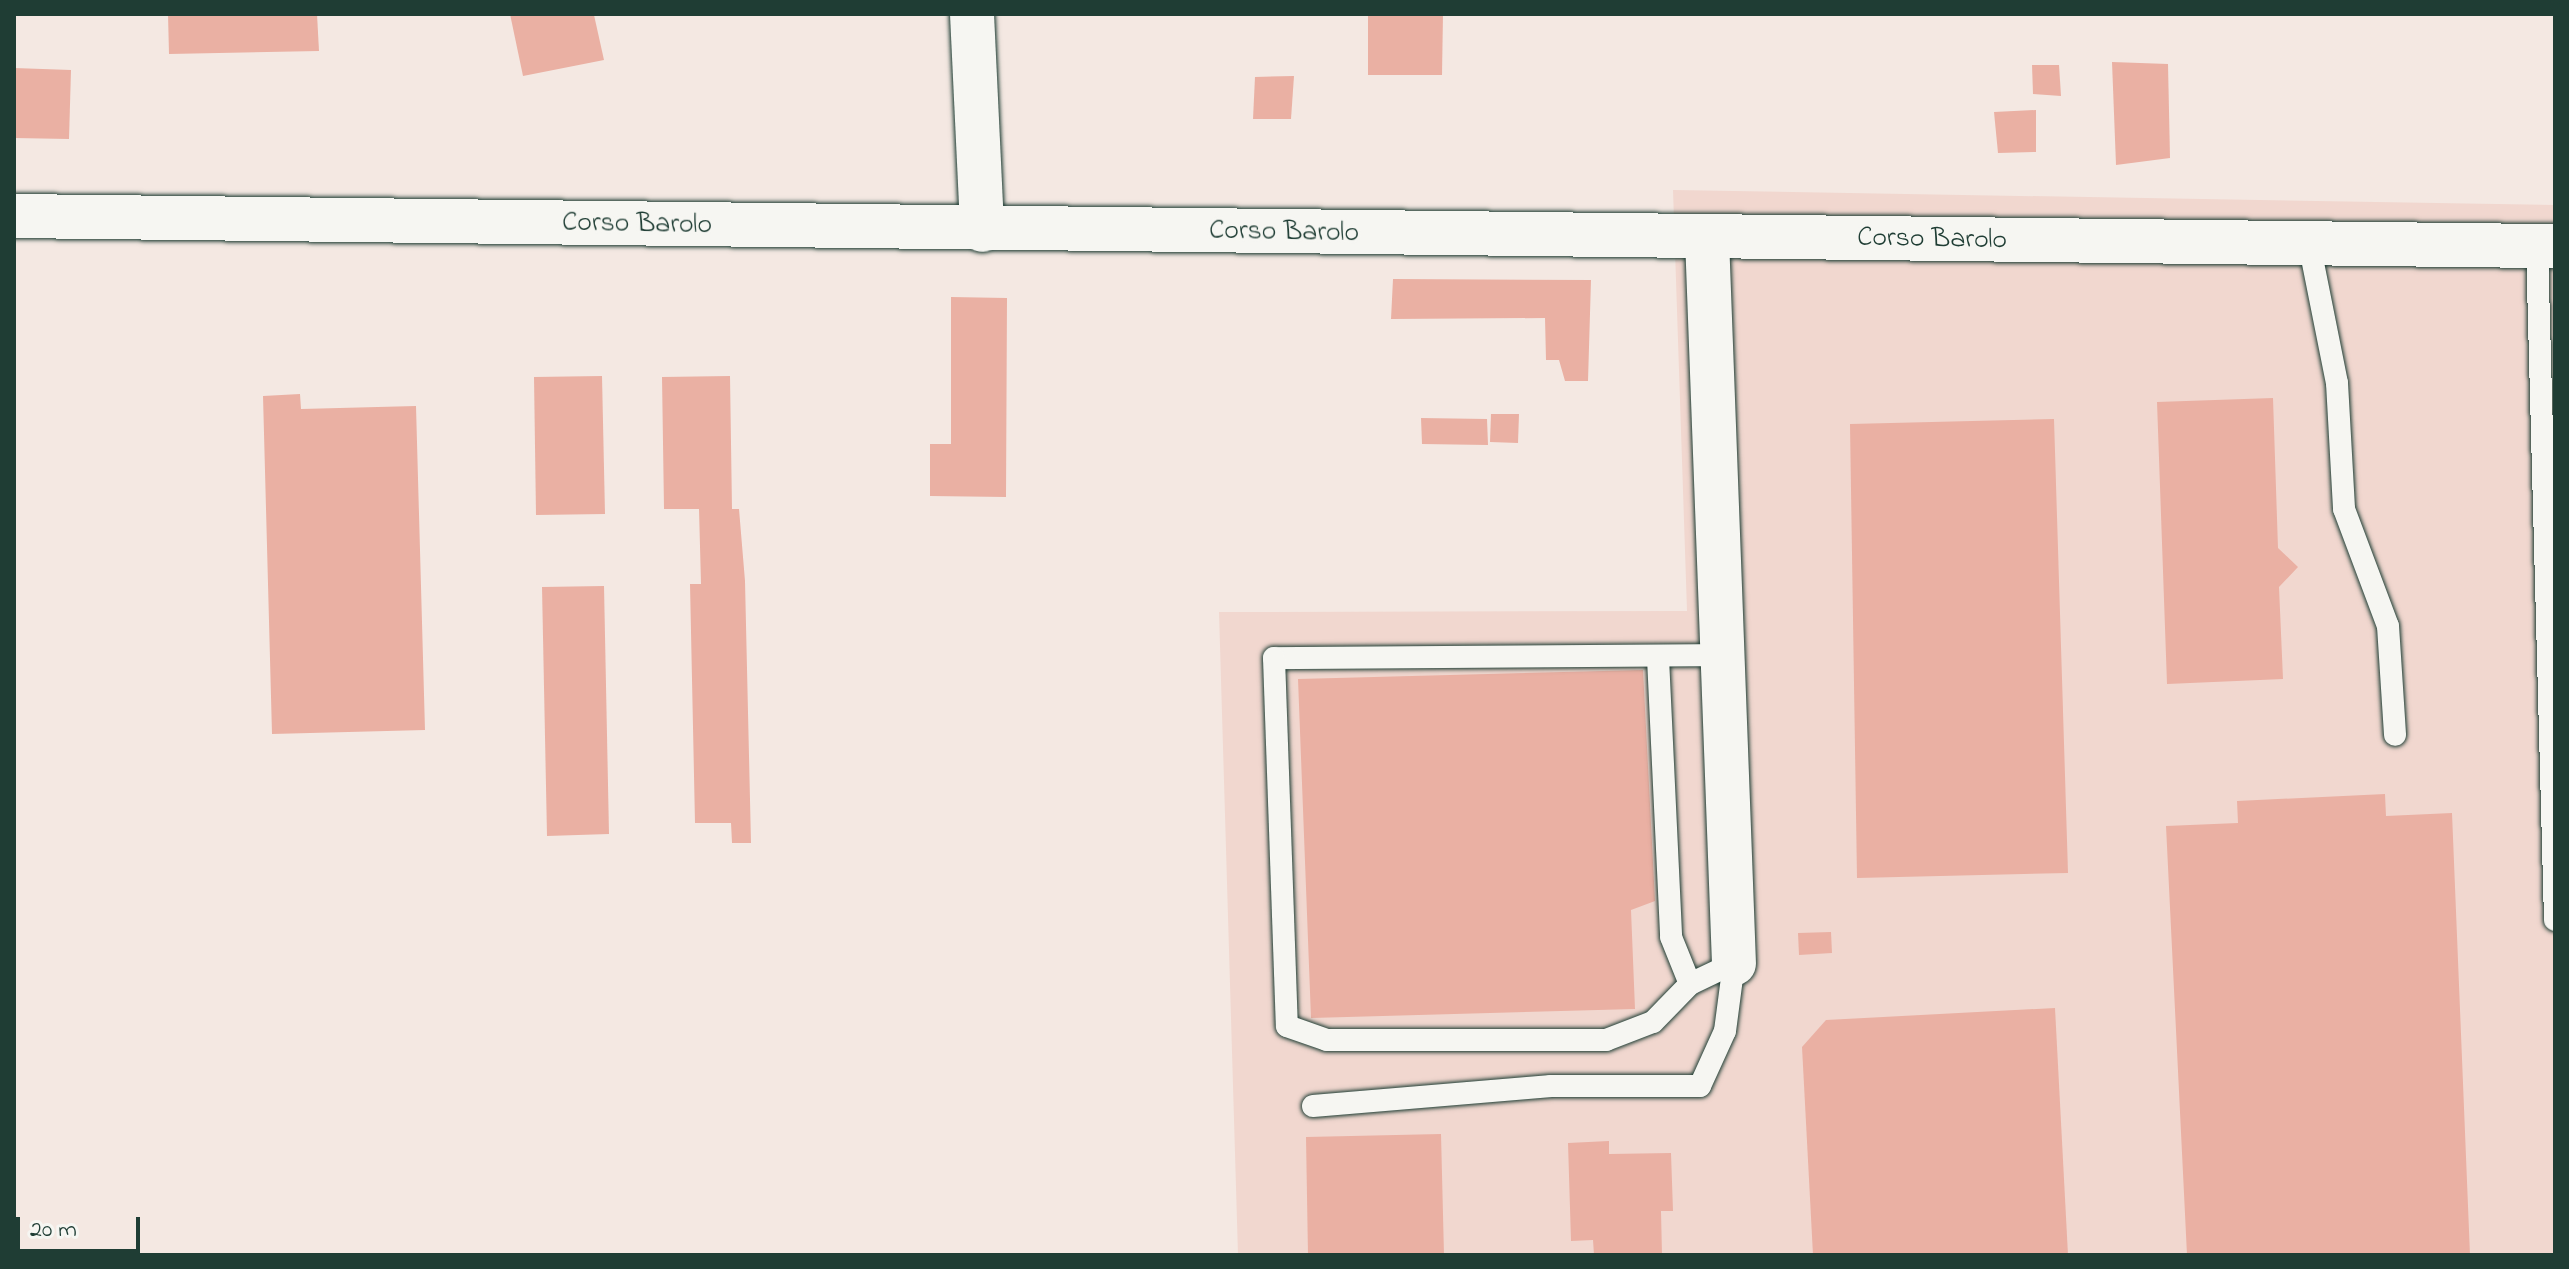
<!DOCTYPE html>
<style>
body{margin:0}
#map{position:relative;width:2569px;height:1269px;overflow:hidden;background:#f4e8e2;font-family:"Indie Flower",sans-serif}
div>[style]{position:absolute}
.built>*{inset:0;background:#f1d7cf}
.building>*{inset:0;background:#eab0a3}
.roads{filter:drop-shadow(0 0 2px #1f3d34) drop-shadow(0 0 2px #1f3d34)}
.lane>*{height:22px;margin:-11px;padding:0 11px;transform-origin:11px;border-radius:11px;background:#f6f6f2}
.street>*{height:44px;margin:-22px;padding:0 22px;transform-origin:22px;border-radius:22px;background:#f6f6f2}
.secondary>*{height:44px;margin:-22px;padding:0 22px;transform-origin:22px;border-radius:22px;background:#f6f6f2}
span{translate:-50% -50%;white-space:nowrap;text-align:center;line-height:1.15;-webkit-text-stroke:6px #f6f6f2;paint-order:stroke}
.street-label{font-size:28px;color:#1f3d34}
.frame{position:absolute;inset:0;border:16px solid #1f3d34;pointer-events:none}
.scale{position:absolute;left:16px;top:1217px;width:124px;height:36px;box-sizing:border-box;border:4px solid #1f3d34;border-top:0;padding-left:10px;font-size:24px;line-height:28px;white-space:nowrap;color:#1f3d34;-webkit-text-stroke:6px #f6f6f2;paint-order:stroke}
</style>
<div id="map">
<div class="built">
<div style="clip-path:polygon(1673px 190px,2555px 205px,2555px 1255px,1238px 1255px,1219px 612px,1687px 611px)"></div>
</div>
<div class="building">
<div style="clip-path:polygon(168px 14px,317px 14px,319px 51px,169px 54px)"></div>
<div style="clip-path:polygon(510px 14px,594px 15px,604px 60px,523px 76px)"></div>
<div style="clip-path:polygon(1368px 14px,1443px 14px,1442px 75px,1368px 75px)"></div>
<div style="clip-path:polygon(2112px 62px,2168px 64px,2170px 158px,2116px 165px)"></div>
<div style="clip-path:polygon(2032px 65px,2059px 65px,2061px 96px,2033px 94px)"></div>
<div style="clip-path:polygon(14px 68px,71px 70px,69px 139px,14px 138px)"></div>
<div style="clip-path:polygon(1294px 76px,1291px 119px,1253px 119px,1255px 77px)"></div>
<div style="clip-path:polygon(2036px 110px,2036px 152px,1998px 153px,1994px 112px)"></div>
<div style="clip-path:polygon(1393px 279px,1591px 280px,1588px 381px,1565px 381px,1559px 360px,1546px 360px,1545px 318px,1391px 319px)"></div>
<div style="clip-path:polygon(951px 297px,1007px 298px,1006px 497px,930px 496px,930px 444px,951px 444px)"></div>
<div style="clip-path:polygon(602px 376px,605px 514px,536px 515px,534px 377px)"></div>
<div style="clip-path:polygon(730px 376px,732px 509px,739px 509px,745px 581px,751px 843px,732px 843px,731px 823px,695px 823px,690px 584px,701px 584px,699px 509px,664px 509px,662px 377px)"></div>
<div style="clip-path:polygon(300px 394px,301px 409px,416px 406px,425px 730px,272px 734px,263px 396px)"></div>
<div style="clip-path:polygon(2273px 398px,2278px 548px,2298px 567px,2279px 587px,2283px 679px,2167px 684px,2157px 402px)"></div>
<div style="clip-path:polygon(1491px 414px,1519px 414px,1518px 443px,1490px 442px)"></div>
<div style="clip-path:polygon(1421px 418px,1487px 419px,1488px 445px,1422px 444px)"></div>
<div style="clip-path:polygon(2054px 419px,2068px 873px,1857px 878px,1850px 424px)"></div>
<div style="clip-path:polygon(604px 586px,609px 834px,547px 836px,542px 587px)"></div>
<div style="clip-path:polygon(1643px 670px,1655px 901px,1631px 910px,1635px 1009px,1311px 1018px,1298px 679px)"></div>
<div style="clip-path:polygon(2385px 794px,2386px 816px,2452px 813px,2470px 1255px,2187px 1255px,2166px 826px,2238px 823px,2237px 801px)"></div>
<div style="clip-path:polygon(1831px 932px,1832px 953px,1799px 955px,1798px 933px)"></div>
<div style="clip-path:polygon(2055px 1008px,2068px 1255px,1813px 1255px,1802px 1047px,1826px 1020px)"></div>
<div style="clip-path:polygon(1441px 1134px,1444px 1255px,1308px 1255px,1306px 1137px)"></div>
<div style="clip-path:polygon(1609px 1141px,1609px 1154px,1671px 1153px,1673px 1211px,1661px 1211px,1662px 1255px,1594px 1255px,1593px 1240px,1571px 1241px,1568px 1143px)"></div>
</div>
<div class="roads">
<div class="lane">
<div style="left:2309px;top:243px;width:143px;rotate:78.7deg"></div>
<div style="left:2337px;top:383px;width:126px;rotate:86.8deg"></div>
<div style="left:2344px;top:509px;width:125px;rotate:69.4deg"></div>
<div style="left:2388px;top:626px;width:109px;rotate:86.3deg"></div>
<div style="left:2537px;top:246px;width:674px;rotate:88.47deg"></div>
<div style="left:1722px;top:655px;width:448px;rotate:179.6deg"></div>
<div style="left:1274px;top:658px;width:368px;rotate:88deg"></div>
<div style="left:1287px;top:1026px;width:42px;rotate:19.3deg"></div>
<div style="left:1327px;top:1040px;width:279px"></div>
<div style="left:1606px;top:1040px;width:50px;rotate:-21deg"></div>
<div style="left:1653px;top:1022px;width:53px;rotate:-45.8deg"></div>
<div style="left:1690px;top:984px;width:49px;rotate:-25.5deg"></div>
<div style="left:1658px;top:658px;width:279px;rotate:87.3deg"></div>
<div style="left:1671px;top:937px;width:51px;rotate:68deg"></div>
<div style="left:1313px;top:1106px;width:239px;rotate:-4.8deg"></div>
<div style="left:1551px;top:1086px;width:149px"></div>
<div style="left:1700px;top:1086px;width:60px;rotate:-65.6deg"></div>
<div style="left:1725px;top:1031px;width:69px;rotate:-82.5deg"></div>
</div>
<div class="street">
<div style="left:972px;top:14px;width:216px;rotate:87.3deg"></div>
<div style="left:1707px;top:238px;width:726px;rotate:87.87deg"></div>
</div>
<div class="secondary">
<div style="left:14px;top:216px;width:2541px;rotate:0.68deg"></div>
</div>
</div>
<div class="street-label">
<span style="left:637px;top:225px;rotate:1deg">Corso Barolo</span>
<span style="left:1284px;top:233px;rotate:1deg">Corso Barolo</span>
<span style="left:1932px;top:240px;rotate:1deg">Corso Barolo</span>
</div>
<div class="frame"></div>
<div class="scale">20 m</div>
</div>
